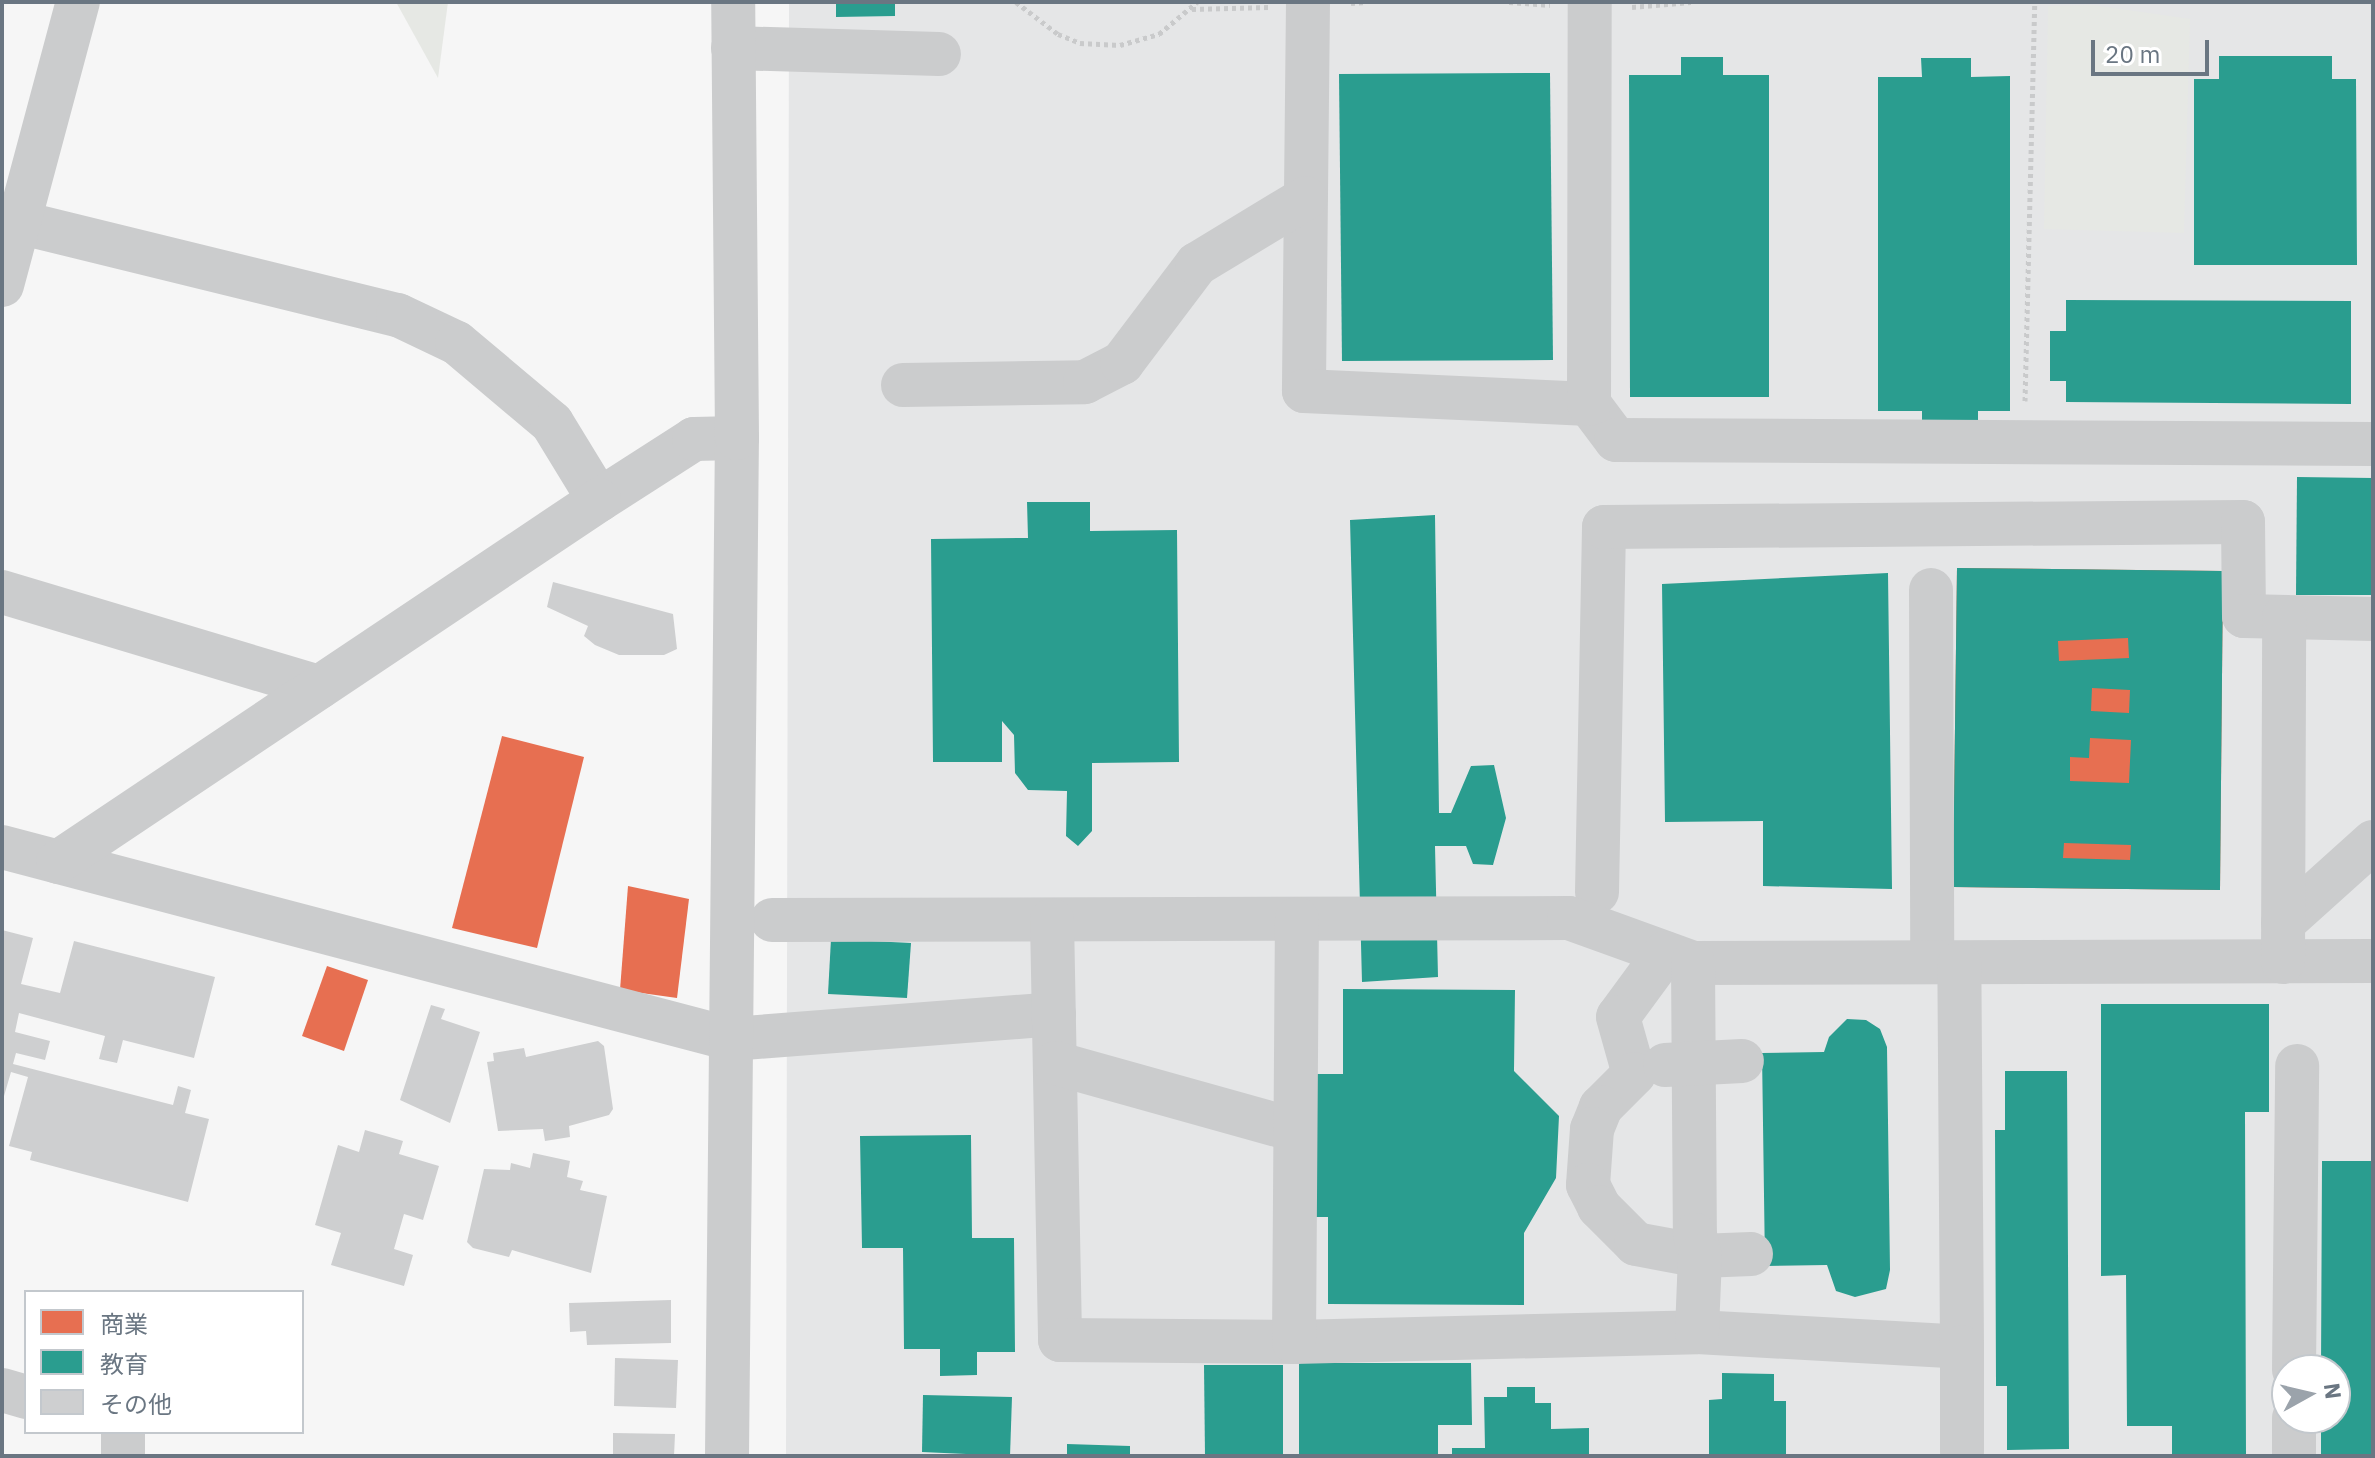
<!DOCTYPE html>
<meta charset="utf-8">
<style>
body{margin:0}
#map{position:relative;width:2375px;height:1458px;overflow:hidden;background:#f6f6f6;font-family:"IBM Plex Sans","Noto Sans JP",sans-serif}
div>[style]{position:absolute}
.built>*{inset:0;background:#e5e6e7}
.green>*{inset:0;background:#e6e8e4}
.shops>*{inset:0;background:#e76f51}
.schools>*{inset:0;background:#2a9d8f}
.building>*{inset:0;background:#cecfd0}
.path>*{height:5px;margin-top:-2.5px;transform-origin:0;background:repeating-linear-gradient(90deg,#c9cacb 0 4px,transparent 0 8px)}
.minor>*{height:44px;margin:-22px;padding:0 22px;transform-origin:22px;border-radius:22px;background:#cbcccd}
span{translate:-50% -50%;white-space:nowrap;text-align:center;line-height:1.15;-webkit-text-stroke:8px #fff;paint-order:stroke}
.frame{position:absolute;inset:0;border:4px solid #6a7682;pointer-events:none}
.legend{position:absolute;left:24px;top:1290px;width:280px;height:144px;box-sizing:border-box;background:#fff;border:2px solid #c3c8cd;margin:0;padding:10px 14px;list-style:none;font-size:24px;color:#6a7682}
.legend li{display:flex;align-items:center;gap:16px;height:40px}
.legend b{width:40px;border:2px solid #c3c8cd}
.north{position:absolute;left:2271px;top:1354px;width:80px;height:80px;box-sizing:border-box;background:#fff;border:2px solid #c3c8cd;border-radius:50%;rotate:82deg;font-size:22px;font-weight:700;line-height:32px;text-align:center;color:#6a7682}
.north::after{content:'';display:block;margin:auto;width:28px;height:36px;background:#9ba3ab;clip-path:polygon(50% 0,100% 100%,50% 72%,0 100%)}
.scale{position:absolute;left:2091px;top:40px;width:118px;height:36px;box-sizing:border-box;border:4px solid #6a7682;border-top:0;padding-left:10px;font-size:24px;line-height:28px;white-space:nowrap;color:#6a7682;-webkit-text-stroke:6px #fff;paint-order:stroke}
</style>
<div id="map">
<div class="built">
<div style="clip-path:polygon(evenodd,789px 2px,2373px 2px,2373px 1456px,786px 1456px,789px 2px,2287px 1370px,2335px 1370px,2335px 1418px,2287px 1418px,2287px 1370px)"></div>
</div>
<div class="green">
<div style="clip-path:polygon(396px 2px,448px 2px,438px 78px)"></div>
<div style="clip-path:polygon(2092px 5px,2190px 19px,2184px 233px,2044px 229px,2048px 6px)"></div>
</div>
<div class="shops">
<div style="clip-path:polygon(1957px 568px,2223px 571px,2220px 890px,1953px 887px)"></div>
<div style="clip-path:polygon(502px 736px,584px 757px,537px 948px,452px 928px)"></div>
<div style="clip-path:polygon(628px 886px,689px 899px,677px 998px,620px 990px)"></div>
<div style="clip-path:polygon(327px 966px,368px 980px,344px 1051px,302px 1036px)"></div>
</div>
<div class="schools">
<div style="clip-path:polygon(836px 2px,895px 2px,895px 16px,836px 17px)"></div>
<div style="clip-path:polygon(2219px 56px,2332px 56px,2332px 79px,2356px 79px,2357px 265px,2194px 265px,2194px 79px,2219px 79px)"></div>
<div style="clip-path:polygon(1681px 57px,1723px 57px,1723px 75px,1769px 75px,1769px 397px,1630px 397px,1629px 75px,1681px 75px)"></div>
<div style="clip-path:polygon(1921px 58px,1971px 58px,1971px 77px,2010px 76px,2010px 411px,1978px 411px,1978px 429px,1922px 430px,1922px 411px,1878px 411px,1878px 77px,1922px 77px)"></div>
<div style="clip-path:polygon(1550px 73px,1553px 360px,1342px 361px,1339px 74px)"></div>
<div style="clip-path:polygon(2066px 300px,2351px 301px,2351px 404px,2066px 402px,2066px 381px,2050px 381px,2050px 331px,2066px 331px)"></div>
<div style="clip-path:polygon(2297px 477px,2373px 478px,2373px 595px,2296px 595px)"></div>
<div style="clip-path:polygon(1027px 502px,1090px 502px,1090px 531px,1177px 530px,1179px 762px,1092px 763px,1092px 831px,1078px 846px,1066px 836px,1067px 791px,1028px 790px,1015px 773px,1014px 735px,1002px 721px,1002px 762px,933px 762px,931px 539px,1028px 538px)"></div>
<div style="clip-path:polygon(1435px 515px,1439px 813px,1451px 813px,1471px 766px,1494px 765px,1506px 818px,1493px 865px,1473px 864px,1466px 846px,1435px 846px,1438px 977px,1362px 982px,1350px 520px)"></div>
<div style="clip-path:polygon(evenodd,1957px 568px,2223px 571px,2220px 890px,1953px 887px,1957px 568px,2128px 638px,2129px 658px,2059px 661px,2058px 641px,2128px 638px,1957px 568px,2092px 688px,2130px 690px,2129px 713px,2091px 711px,2092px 688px,1957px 568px,2090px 738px,2131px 740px,2129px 783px,2070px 781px,2070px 757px,2089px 758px,2090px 738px,1957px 568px,2064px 843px,2131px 845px,2130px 860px,2063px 858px,2064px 843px)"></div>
<div style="clip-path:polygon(1888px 573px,1892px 889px,1763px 886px,1763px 821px,1665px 822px,1662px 584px)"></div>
<div style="clip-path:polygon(831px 939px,911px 943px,907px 998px,828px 994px)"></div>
<div style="clip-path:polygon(1343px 989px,1515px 990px,1514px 1071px,1559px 1116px,1556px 1178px,1524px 1233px,1524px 1305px,1328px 1304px,1328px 1217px,1298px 1217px,1298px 1074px,1343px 1074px)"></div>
<div style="clip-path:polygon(2101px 1004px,2269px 1004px,2269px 1112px,2245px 1112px,2246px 1456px,2172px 1456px,2172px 1426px,2127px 1426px,2126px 1275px,2101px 1276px)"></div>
<div style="clip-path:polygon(1847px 1019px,1866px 1020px,1880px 1029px,1887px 1047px,1890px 1270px,1886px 1289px,1855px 1297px,1836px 1291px,1827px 1265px,1765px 1266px,1762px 1053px,1824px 1052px,1829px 1037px)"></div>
<div style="clip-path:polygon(2005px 1071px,2067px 1071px,2069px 1449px,2007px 1450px,2007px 1386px,1996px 1386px,1995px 1130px,2005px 1130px)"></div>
<div style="clip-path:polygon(971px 1135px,972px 1238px,1014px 1238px,1015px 1352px,977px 1352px,977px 1375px,940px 1376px,940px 1349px,904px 1349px,903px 1248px,862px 1248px,860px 1136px)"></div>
<div style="clip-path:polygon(2322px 1161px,2373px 1161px,2373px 1456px,2321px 1456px,2321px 1418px,2335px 1418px,2335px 1370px,2321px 1370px)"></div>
<div style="clip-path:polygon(1299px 1363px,1471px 1363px,1472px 1425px,1438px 1425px,1438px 1456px,1299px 1456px)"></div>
<div style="clip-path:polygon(1204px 1365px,1283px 1365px,1283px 1456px,1205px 1456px)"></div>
<div style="clip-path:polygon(1722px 1373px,1774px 1374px,1774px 1401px,1786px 1401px,1786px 1456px,1709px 1456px,1709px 1400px,1722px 1399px)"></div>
<div style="clip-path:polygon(1507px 1387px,1535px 1387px,1535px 1403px,1551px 1403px,1551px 1429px,1589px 1428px,1589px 1456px,1452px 1456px,1452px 1448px,1485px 1448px,1484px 1397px,1507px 1397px)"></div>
<div style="clip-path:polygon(923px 1395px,1012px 1397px,1010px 1456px,922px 1452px)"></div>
<div style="clip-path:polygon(1067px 1444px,1130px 1446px,1130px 1456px,1067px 1456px)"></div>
</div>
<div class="building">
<div style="clip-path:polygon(553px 582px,673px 614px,677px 649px,664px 655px,619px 655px,595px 645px,584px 636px,588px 626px,547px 607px)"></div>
<div style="clip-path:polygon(2px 930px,33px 938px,21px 984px,60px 993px,74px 941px,215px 977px,194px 1058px,123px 1040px,117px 1063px,99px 1059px,105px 1036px,19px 1013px,15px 1032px,50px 1041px,45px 1060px,16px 1053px,13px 1064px,173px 1105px,178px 1086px,191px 1090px,185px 1113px,209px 1119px,188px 1202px,30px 1160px,32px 1152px,9px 1146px,28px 1077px,11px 1072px,2px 1103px)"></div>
<div style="clip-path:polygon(431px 1005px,445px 1009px,441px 1019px,480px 1032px,450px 1123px,400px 1100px)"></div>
<div style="clip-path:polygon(598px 1041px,604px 1046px,613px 1109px,609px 1115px,569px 1126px,570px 1137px,545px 1141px,543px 1129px,498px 1131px,487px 1062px,494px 1061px,493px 1053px,524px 1048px,526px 1057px)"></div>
<div style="clip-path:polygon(365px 1130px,403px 1141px,399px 1154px,439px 1166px,423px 1220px,404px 1214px,394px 1249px,413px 1255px,404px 1286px,331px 1265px,341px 1233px,315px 1225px,338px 1145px,359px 1152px)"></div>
<div style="clip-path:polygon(533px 1153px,570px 1161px,567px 1177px,583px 1181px,580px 1190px,607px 1196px,591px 1273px,512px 1250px,509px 1257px,473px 1248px,467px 1242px,484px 1169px,510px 1170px,511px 1163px,530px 1168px)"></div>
<div style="clip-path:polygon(671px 1300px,671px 1343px,587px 1345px,586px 1331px,570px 1332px,569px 1303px)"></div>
<div style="clip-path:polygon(615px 1358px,678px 1360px,676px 1408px,614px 1406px)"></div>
<div style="clip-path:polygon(613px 1433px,675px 1434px,674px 1456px,613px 1456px)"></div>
</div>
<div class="path">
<div style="left:1016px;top:2px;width:53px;rotate:37.3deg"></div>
<div style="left:1058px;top:34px;width:24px;rotate:22deg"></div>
<div style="left:1080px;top:43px;width:40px;rotate:2.9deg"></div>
<div style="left:1120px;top:45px;width:41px;rotate:-15.8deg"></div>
<div style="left:1159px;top:34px;width:50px;rotate:-40.1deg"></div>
<div style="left:1509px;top:2px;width:41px;rotate:4.2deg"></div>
<div style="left:1351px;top:3px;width:15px;rotate:-4deg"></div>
<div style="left:1632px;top:7px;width:59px;rotate:-4.8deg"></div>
<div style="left:1192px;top:9px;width:77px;rotate:-1.5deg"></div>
<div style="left:2025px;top:401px;width:399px;rotate:-88.6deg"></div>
</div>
<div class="minor">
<div style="left:1308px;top:2px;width:389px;rotate:90.6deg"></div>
<div style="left:1304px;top:391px;width:285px;rotate:2.6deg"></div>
<div style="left:1589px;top:404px;width:45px;rotate:53.1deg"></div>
<div style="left:1616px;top:440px;width:757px;rotate:0.3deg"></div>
<div style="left:733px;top:48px;width:206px;rotate:1.7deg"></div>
<div style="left:2px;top:218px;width:408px;rotate:13.8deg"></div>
<div style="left:398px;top:315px;width:65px;rotate:25.4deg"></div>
<div style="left:457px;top:343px;width:124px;rotate:40.1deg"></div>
<div style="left:552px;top:423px;width:90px;rotate:58.6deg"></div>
<div style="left:599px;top:500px;width:113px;rotate:-32.7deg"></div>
<div style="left:694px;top:439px;width:43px;rotate:-1.3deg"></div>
<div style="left:2px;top:285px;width:293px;rotate:-75deg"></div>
<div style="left:903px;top:385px;width:182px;rotate:-0.9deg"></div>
<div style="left:1085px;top:382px;width:42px;rotate:-27.2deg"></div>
<div style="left:1122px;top:363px;width:124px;rotate:-52.9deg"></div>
<div style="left:1197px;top:264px;width:127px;rotate:-31.2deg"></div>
<div style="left:1589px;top:404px;width:402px;rotate:-89.9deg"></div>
<div style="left:1931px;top:590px;width:372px;rotate:89.8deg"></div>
<div style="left:2px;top:592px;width:331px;rotate:16.7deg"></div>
<div style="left:2px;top:847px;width:754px;rotate:14.76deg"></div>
<div style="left:731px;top:1039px;width:324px;rotate:-4.4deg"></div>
<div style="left:58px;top:862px;width:651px;rotate:-33.79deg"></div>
<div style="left:1597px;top:892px;width:365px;rotate:-88.9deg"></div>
<div style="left:1604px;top:527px;width:639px;rotate:-0.45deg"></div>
<div style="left:2243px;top:522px;width:94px;rotate:89.4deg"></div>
<div style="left:2244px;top:616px;width:129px;rotate:1.3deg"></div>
<div style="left:772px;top:920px;width:797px;rotate:-0.14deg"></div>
<div style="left:1569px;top:918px;width:132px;rotate:19.9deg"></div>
<div style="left:1693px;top:963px;width:680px;rotate:-0.17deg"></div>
<div style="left:1052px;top:920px;width:420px;rotate:88.9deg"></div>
<div style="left:1060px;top:1340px;width:234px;rotate:0.5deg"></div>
<div style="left:1294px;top:1342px;width:403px;rotate:-1.4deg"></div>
<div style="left:1697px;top:1332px;width:265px;rotate:3.2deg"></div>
<div style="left:1962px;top:1347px;width:383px;rotate:-90.4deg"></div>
<div style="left:2283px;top:923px;width:121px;rotate:-42deg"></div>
<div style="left:1665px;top:953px;width:79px;rotate:126.3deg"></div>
<div style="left:1618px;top:1017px;width:59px;rotate:74.3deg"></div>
<div style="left:1634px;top:1074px;width:47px;rotate:135deg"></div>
<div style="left:1601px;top:1107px;width:24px;rotate:112deg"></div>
<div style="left:1592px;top:1129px;width:56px;rotate:94.1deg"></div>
<div style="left:1588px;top:1185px;width:25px;rotate:63deg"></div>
<div style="left:1599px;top:1207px;width:52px;rotate:45deg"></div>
<div style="left:1636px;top:1244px;width:65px;rotate:10.6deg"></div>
<div style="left:1700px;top:1256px;width:51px;rotate:-2.2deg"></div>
<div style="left:2283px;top:962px;width:345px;rotate:-89.8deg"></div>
<div style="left:1693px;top:963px;width:272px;rotate:89.6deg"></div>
<div style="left:1695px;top:1235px;width:22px;rotate:77deg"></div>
<div style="left:1700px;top:1256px;width:76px;rotate:92.3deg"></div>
<div style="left:1055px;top:1063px;width:249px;rotate:15.6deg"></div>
<div style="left:1665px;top:1065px;width:77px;rotate:-3deg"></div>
<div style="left:1294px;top:1342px;width:423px;rotate:-89.6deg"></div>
<div style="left:2294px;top:1370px;width:304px;rotate:-89.4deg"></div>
<div style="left:2px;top:1390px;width:25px;rotate:16deg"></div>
<div style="left:123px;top:1432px;width:24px;rotate:90deg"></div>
<div style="left:1962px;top:1452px;width:105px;rotate:-90deg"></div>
<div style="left:727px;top:1456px;width:1018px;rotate:-89.44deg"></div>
<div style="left:737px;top:438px;width:436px;rotate:-90.5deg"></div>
<div style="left:2294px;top:1456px;width:38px;rotate:-90deg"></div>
</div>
<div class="frame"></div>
<ul class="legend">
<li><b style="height:22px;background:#e76f51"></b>商業</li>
<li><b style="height:22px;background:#2a9d8f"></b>教育</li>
<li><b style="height:22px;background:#cecfd0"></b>その他</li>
</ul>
<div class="north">N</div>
<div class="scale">20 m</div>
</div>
